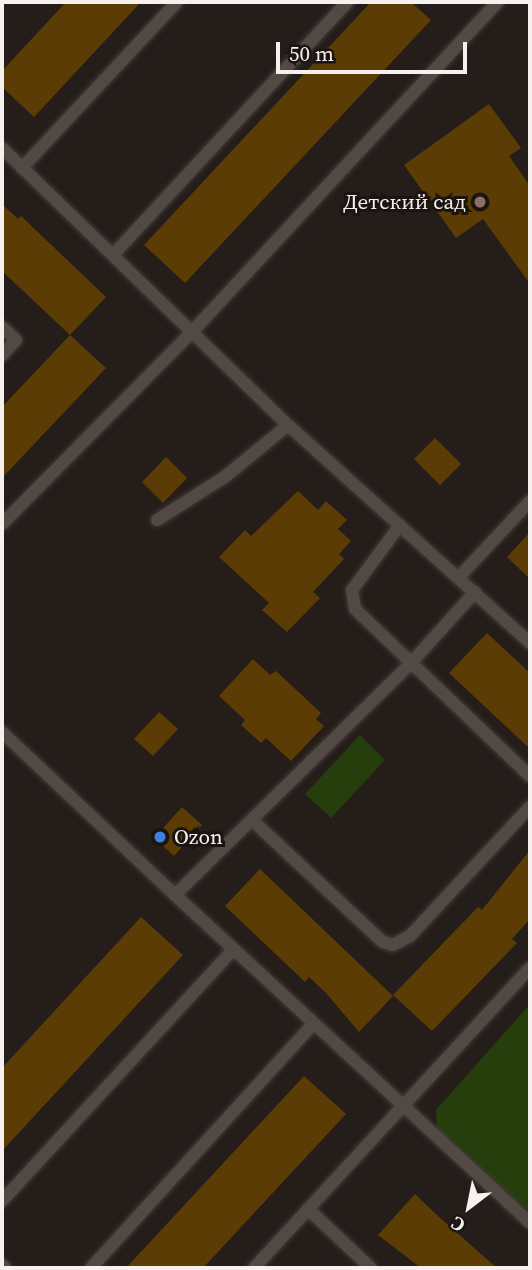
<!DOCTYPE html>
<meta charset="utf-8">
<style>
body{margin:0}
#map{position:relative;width:532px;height:1270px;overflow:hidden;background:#251d1a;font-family:"Source Serif 4",serif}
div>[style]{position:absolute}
.green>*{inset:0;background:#263e0c}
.building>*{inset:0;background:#5b3c05}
.roads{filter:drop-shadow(0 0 2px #413a38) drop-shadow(0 0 2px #413a38)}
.lane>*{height:12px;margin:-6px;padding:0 6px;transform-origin:6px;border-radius:6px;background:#524945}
.dots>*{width:19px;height:19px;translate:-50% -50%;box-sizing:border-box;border:4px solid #1b1411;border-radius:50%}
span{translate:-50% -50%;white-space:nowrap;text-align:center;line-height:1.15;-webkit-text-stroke:6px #1b1411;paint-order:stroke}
.poi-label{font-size:21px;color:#f6f0ee}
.right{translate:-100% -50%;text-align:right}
.left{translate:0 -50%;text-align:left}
.frame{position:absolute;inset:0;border:4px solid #f6f0ee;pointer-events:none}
.north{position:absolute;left:434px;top:1172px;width:70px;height:70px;-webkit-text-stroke:5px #1b1411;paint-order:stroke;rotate:212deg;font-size:19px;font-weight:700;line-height:28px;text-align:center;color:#f6f0ee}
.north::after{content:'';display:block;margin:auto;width:24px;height:32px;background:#f6f0ee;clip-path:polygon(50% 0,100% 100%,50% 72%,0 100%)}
.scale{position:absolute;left:276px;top:42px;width:191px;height:32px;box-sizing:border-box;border:4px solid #f6f0ee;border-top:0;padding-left:9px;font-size:21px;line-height:24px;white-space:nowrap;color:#f6f0ee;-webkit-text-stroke:5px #1b1411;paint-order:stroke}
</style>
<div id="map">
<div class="green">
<div style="clip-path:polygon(360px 735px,385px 760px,331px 818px,305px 794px)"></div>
<div style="clip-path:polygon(530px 1004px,530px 1213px,437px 1130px,436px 1110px)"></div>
</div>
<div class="building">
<div style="clip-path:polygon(66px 2px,141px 2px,34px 117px,2px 87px,2px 71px)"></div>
<div style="clip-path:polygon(371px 2px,411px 2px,431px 20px,185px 283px,144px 245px)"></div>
<div style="clip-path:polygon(489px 104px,521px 148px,509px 156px,530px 186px,530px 284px,483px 219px,456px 238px,404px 165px)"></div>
<div style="clip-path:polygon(2px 204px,18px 219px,21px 216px,106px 297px,70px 335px,2px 271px)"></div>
<div style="clip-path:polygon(70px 335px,106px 368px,2px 478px,2px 407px)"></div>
<div style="clip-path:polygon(435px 438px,461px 464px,440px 485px,414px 459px)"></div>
<div style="clip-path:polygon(166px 457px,187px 478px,163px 503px,142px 482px)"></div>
<div style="clip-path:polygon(298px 491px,318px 510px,326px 501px,347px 520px,338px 529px,351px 541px,339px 554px,344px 559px,313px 592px,320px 598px,287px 632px,262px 610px,269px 603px,219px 557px,245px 530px,251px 536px)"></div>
<div style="clip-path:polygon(530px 532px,530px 579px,507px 557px)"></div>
<div style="clip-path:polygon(487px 633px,530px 673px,530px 749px,449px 673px)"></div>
<div style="clip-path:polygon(253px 659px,270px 675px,276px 671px,321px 713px,316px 719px,324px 726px,291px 761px,266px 738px,261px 743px,241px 725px,245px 720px,219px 696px)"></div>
<div style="clip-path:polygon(159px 712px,178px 729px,153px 756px,134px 739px)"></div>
<div style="clip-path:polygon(182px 807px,202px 825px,174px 856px,154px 838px)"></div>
<div style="clip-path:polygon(530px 850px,530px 919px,512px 939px,517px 943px,432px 1031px,393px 995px,478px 907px,482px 910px)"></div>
<div style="clip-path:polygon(260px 869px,393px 996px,359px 1032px,326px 993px,309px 977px,305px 982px,225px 906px)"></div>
<div style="clip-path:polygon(141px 917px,183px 955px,2px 1151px,2px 1068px)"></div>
<div style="clip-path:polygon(304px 1076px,346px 1114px,203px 1268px,126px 1268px)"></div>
<div style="clip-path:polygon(415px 1194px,439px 1217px,497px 1268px,421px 1268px,378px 1235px)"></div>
</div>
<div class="roads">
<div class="lane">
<div style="left:2px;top:148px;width:398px;rotate:44.1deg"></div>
<div style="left:288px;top:425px;width:326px;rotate:42deg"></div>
<div style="left:22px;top:168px;width:227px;rotate:-47deg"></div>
<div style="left:113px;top:255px;width:345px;rotate:-47.2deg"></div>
<div style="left:2px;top:327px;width:19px;rotate:43deg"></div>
<div style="left:16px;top:340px;width:21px;rotate:133deg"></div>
<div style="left:157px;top:520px;width:82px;rotate:-32.5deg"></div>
<div style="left:226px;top:476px;width:80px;rotate:-39.4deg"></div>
<div style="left:2px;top:524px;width:270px;rotate:-45.3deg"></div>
<div style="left:192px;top:332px;width:450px;rotate:-47.2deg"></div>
<div style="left:400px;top:525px;width:81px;rotate:126.4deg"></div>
<div style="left:352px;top:590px;width:19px;rotate:81deg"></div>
<div style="left:355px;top:609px;width:242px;rotate:43.7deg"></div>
<div style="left:459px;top:577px;width:104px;rotate:-46.9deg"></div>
<div style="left:2px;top:732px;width:238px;rotate:43.3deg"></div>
<div style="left:175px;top:895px;width:330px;rotate:-44.5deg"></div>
<div style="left:410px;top:664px;width:97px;rotate:-47.9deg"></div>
<div style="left:252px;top:820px;width:179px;rotate:43deg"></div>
<div style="left:383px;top:942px;width:10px;rotate:17deg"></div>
<div style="left:393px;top:945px;width:19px;rotate:-28deg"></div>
<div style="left:410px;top:936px;width:176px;rotate:-47.1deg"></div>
<div style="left:175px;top:895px;width:483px;rotate:42.7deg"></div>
<div style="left:2px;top:1201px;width:341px;rotate:-47.4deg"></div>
<div style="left:308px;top:1209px;width:86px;rotate:43.1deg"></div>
<div style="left:2px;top:1265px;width:4px;rotate:45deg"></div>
<div style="left:91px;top:1268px;width:330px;rotate:-47.7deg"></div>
<div style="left:254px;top:1268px;width:408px;rotate:-47.4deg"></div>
</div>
</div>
<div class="dots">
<div style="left:480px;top:202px;background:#8d6e63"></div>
<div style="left:160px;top:837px;background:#3f7fe0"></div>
</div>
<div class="poi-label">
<span class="right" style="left:466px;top:202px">Детский сад</span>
<span class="left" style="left:174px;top:837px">Ozon</span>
</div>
<div class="frame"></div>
<div class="north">С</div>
<div class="scale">50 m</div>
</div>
